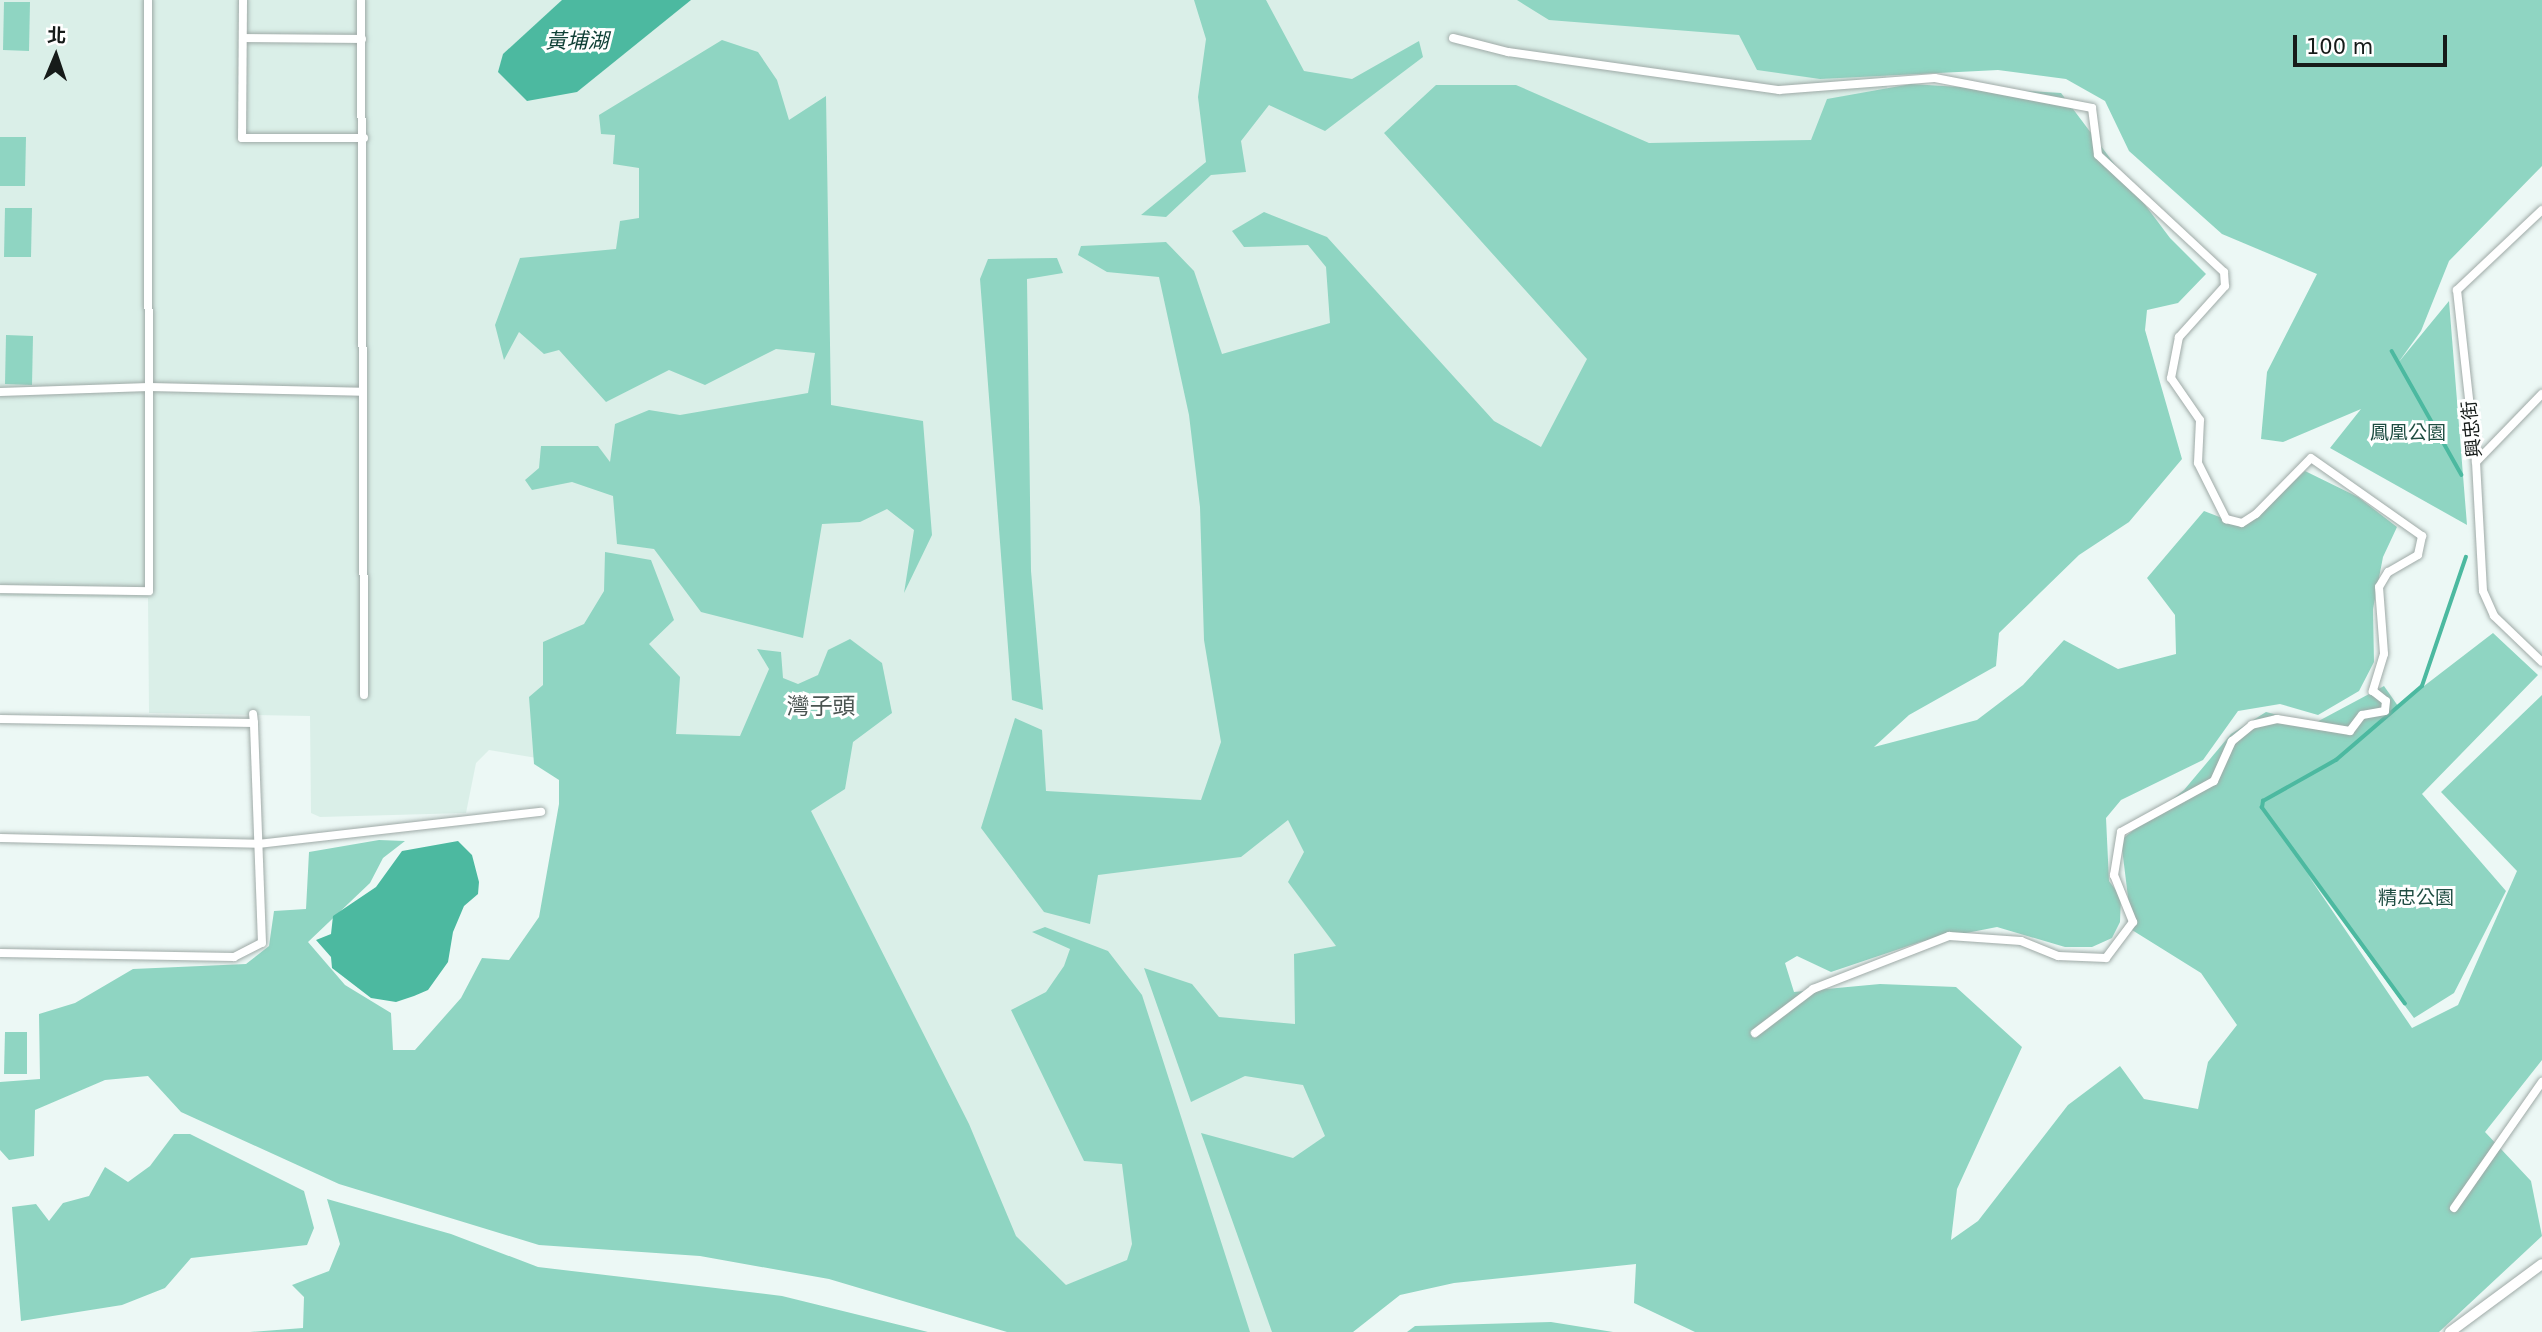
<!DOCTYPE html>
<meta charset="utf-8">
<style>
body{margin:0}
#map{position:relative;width:2542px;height:1332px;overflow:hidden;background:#ecf8f5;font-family:"DejaVu Sans","Noto Sans TC",sans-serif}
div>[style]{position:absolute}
.built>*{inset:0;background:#daefe8}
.green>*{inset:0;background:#8fd5c2}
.water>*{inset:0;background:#4cb9a0}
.stream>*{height:3.5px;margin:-1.75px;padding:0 1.75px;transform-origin:1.75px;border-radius:1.75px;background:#4cb9a0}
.roads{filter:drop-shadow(0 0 2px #9faaa7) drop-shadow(0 0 2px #9faaa7)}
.minor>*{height:8px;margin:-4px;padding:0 4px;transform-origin:4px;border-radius:4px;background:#fff}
.tertiary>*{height:10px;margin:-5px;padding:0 5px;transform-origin:5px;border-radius:5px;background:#fff}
span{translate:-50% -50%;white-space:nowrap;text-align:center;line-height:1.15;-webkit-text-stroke:6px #fff;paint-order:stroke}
.street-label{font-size:19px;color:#161b19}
.park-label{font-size:19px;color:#1f4d42}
.water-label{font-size:21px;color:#0d3e34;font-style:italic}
.quarter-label{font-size:23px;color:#4a5451}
.north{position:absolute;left:21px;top:21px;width:70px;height:70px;-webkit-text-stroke:5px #fff;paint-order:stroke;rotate:2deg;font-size:19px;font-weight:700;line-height:28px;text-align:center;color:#161b19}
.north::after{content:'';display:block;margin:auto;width:24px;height:32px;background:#161b19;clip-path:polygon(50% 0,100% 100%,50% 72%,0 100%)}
.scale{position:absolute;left:2293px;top:35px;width:154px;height:32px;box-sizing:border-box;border:4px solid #161b19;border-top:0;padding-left:9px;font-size:21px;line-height:24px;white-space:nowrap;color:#161b19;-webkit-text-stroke:5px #fff;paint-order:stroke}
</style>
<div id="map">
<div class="built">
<div style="clip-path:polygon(0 0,1753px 0,1882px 35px,1893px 150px,1480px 1237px,1345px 1332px,1027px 1332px,555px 761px,489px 750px,476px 763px,466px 813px,320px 817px,311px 813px,310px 716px,149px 713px,148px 598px,0 596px)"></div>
</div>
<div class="green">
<div style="clip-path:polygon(1194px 0,1266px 0,1304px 71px,1352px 79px,1419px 41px,1423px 57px,1325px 131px,1269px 105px,1241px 141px,1246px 172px,1211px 175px,1166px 217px,1141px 215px,1206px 162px,1198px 97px,1206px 39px)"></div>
<div style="clip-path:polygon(1517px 0,2542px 0,2542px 166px,2449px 261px,2421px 331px,2398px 363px,2449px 301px,2467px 525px,2330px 448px,2361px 409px,2283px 442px,2261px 439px,2267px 372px,2317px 274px,2222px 234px,2129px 151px,2105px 101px,2066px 79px,1998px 70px,1820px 79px,1757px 70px,1739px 35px,1549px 20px)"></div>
<div style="clip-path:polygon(4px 2px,30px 2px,29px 51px,3px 50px)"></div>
<div style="clip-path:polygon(722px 40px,758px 52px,777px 80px,789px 120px,826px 96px,831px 405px,923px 421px,932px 535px,904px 593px,914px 530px,887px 509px,860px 522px,822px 524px,803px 638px,701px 612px,654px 549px,617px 544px,613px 496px,572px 482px,532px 490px,525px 480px,539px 468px,541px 446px,598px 446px,610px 462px,615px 424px,649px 410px,680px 415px,808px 393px,815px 353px,776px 349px,705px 385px,669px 370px,606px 402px,559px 350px,544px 354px,519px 332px,504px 360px,495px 325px,520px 258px,616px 249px,620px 221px,639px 218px,639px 168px,613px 164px,615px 135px,601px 134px,599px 115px)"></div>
<div style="clip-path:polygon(1911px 84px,2061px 93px,2170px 238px,2206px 274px,2178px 303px,2147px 310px,2145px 330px,2182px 459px,2129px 522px,2079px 555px,1999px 633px,1996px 666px,1909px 715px,1874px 747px,1977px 720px,2023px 685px,2064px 640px,2118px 669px,2176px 654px,2175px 615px,2147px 578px,2204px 511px,2243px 526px,2305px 471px,2358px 497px,2397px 527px,2383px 557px,2373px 609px,2374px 662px,2359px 691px,2318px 715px,2280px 704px,2238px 711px,2203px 760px,2121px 800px,2106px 818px,2109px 881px,2121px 897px,2120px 922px,2112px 938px,2092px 947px,2065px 947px,1997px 927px,1920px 942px,1831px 972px,1797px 956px,1785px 963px,1794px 992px,1880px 984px,1956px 987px,2022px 1047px,1957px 1189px,1951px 1240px,1978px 1221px,2068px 1105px,2120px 1066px,2144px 1099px,2198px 1109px,2208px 1062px,2237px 1025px,2201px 973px,2132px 930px,2121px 840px,2184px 790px,2231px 734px,2266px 712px,2313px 724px,2384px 686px,2398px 706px,2493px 633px,2538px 675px,2422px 794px,2506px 891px,2454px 993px,2414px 1018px,2308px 875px,2412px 1028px,2458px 1005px,2517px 871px,2441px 792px,2542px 695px,2542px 1060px,2485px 1132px,2531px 1181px,2542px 1236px,2439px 1332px,1695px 1332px,1634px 1303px,1636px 1264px,1454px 1283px,1400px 1295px,1353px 1332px,1272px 1332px,1201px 1133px,1293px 1158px,1325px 1136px,1303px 1085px,1245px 1076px,1191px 1102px,1144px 968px,1192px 984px,1219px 1017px,1295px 1024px,1294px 954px,1336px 946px,1288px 882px,1304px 852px,1288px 820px,1241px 857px,1098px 875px,1090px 924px,1044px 912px,981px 828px,1015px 718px,1042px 730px,1046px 791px,1201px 800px,1221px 742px,1204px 640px,1200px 507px,1189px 415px,1159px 277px,1107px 272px,1078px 255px,1081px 246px,1166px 242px,1194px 271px,1222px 354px,1330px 323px,1326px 267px,1308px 245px,1244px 247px,1232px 231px,1264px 212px,1327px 237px,1494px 421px,1541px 447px,1587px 359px,1384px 133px,1436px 85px,1516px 85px,1649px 143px,1811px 140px,1827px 99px)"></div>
<div style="clip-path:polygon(0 137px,26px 137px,25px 186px,0 186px)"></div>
<div style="clip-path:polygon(5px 208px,32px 208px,31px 257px,4px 257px)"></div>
<div style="clip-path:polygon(1057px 258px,1063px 273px,1027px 279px,1031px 571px,1043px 710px,1012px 700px,980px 279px,988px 259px)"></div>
<div style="clip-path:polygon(6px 335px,33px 336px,32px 385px,5px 384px)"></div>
<div style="clip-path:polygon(605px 552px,651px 560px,674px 620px,649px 644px,680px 677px,676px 734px,740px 736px,769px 669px,757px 649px,781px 652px,783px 678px,798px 684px,818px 675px,828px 650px,850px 639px,882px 663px,892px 713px,853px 742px,845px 789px,811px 811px,969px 1124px,1016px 1236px,1066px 1285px,1127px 1260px,1132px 1244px,1122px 1164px,1084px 1161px,1011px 1010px,1046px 992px,1064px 966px,1070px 949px,1032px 932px,1045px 927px,1108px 951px,1142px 995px,1250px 1332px,1007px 1332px,829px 1279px,700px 1256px,539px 1245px,339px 1184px,181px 1112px,148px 1076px,105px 1080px,35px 1110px,34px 1156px,9px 1160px,0 1150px,0 1082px,40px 1079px,39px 1014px,75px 1003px,133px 969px,246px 964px,269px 946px,274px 911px,306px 909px,309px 852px,379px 840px,405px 841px,383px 858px,370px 883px,308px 942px,345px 985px,391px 1013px,393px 1050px,415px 1050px,461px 998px,482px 958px,509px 960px,539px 917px,559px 804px,559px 780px,534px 764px,529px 697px,543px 685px,543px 642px,584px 624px,604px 591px)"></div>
<div style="clip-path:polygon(5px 1032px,27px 1032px,27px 1074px,4px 1074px)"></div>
<div style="clip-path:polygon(174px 1134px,190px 1134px,304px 1191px,314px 1228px,307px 1245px,191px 1258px,165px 1288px,122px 1305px,21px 1321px,12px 1207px,36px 1204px,49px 1221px,63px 1203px,89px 1196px,105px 1167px,128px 1182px,150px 1166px)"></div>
<div style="clip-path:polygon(327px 1199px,451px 1234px,538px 1267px,782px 1296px,928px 1332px,250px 1332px,303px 1328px,304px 1297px,292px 1285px,329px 1271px,340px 1244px)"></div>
<div style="clip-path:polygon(1551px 1322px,1613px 1332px,1407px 1332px,1415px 1326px)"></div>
</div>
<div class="water">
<div style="clip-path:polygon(562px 0,691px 0,577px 92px,527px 101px,498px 72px,503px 54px)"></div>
<div style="clip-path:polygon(458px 841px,472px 855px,479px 882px,478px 894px,464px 906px,453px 932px,448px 962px,428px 990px,414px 996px,396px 1002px,371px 998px,332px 968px,331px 957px,316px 940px,331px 934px,333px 916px,376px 887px,402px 851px)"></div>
</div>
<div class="stream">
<div style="left:2392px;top:351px;width:142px;rotate:60.6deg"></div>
<div style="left:2405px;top:1004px;width:243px;rotate:-126.1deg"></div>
<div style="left:2262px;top:808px;width:7px;rotate:-82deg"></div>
<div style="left:2263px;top:801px;width:84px;rotate:-29.3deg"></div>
<div style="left:2336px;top:760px;width:113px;rotate:-40.7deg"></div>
<div style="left:2422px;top:686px;width:136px;rotate:-71.2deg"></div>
</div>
<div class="roads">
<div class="minor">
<div style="left:243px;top:0;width:138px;rotate:90.4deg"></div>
<div style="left:242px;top:138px;width:122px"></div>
<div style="left:361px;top:0;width:695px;rotate:89.75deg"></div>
<div style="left:243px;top:38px;width:119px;rotate:0.5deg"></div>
<div style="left:1453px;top:38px;width:57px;rotate:14.3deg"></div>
<div style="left:1508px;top:52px;width:274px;rotate:8deg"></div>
<div style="left:1779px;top:90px;width:156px;rotate:-4.4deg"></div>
<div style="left:1935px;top:78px;width:160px;rotate:10.8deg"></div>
<div style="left:2092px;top:108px;width:47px;rotate:82.7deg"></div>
<div style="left:2098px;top:155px;width:172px;rotate:42.9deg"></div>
<div style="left:2224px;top:272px;width:14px;rotate:86deg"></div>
<div style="left:2225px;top:286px;width:69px;rotate:132deg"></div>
<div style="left:2179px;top:337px;width:42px;rotate:101deg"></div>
<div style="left:2171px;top:378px;width:51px;rotate:55.4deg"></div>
<div style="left:2200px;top:420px;width:43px;rotate:92.7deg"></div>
<div style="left:2198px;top:463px;width:63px;rotate:63.4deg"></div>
<div style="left:2226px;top:519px;width:16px;rotate:14deg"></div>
<div style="left:2242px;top:523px;width:17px;rotate:-33deg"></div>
<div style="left:2256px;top:514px;width:78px;rotate:-45.5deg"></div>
<div style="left:2311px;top:458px;width:136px;rotate:35.1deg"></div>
<div style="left:2422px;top:536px;width:19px;rotate:102deg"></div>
<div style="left:2418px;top:555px;width:34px;rotate:150deg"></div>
<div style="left:2388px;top:572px;width:17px;rotate:121deg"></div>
<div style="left:2379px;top:587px;width:67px;rotate:85.7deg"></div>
<div style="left:2384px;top:654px;width:39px;rotate:107deg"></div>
<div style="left:2373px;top:691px;width:16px;rotate:38deg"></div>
<div style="left:2386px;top:701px;width:10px;rotate:96deg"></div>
<div style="left:2385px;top:711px;width:23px;rotate:170deg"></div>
<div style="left:2362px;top:715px;width:20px;rotate:127deg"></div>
<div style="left:2350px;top:731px;width:74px;rotate:-170.7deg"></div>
<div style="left:2277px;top:719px;width:26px;rotate:167deg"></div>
<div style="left:2252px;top:725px;width:26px;rotate:141deg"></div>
<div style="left:2232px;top:741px;width:44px;rotate:114.2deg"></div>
<div style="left:2214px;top:781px;width:106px;rotate:151.3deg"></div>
<div style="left:2121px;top:832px;width:44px;rotate:99.2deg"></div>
<div style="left:2114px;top:875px;width:51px;rotate:68deg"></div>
<div style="left:2133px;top:922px;width:45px;rotate:126.9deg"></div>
<div style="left:2106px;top:958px;width:48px;rotate:-177.6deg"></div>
<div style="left:2058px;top:956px;width:40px;rotate:-158deg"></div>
<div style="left:2021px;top:941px;width:72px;rotate:-176deg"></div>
<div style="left:1949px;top:936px;width:146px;rotate:158.7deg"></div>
<div style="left:1813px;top:989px;width:73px;rotate:142.8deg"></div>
<div style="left:2542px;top:210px;width:117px;rotate:136.7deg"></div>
<div style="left:2457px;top:290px;width:173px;rotate:83.7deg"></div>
<div style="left:2476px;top:462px;width:129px;rotate:86.9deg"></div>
<div style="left:2483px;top:591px;width:27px;rotate:66deg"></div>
<div style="left:2494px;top:616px;width:66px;rotate:43.8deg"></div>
<div style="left:0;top:392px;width:149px;rotate:-1.9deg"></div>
<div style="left:149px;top:387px;width:213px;rotate:1.3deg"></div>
<div style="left:2476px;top:462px;width:95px;rotate:-45.9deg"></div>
<div style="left:0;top:589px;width:149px;rotate:0.8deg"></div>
<div style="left:149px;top:591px;width:591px;rotate:-90.1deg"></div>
<div style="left:0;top:719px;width:254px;rotate:0.9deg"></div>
<div style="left:254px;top:723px;width:9px;rotate:-96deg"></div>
<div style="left:0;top:838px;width:258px;rotate:1.3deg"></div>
<div style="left:258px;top:844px;width:285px;rotate:-6.5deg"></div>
<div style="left:0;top:953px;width:234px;rotate:1deg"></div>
<div style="left:234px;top:957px;width:31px;rotate:-27deg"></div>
<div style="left:262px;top:943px;width:220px;rotate:-92.1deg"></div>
<div style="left:2454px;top:1208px;width:154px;rotate:-55.1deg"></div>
</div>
<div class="tertiary">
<div style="left:2450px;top:1332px;width:114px;rotate:-36.5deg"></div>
</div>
</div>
<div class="street-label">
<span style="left:2472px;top:429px;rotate:-96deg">興忠街</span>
</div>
<div class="park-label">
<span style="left:2408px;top:433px">鳳凰公園</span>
<span style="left:2416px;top:898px">精忠公園</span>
</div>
<div class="water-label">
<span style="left:577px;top:41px">黃埔湖</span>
</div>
<div class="quarter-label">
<span style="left:821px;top:706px">灣子頭</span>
</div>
<div class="north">北</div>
<div class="scale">100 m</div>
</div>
